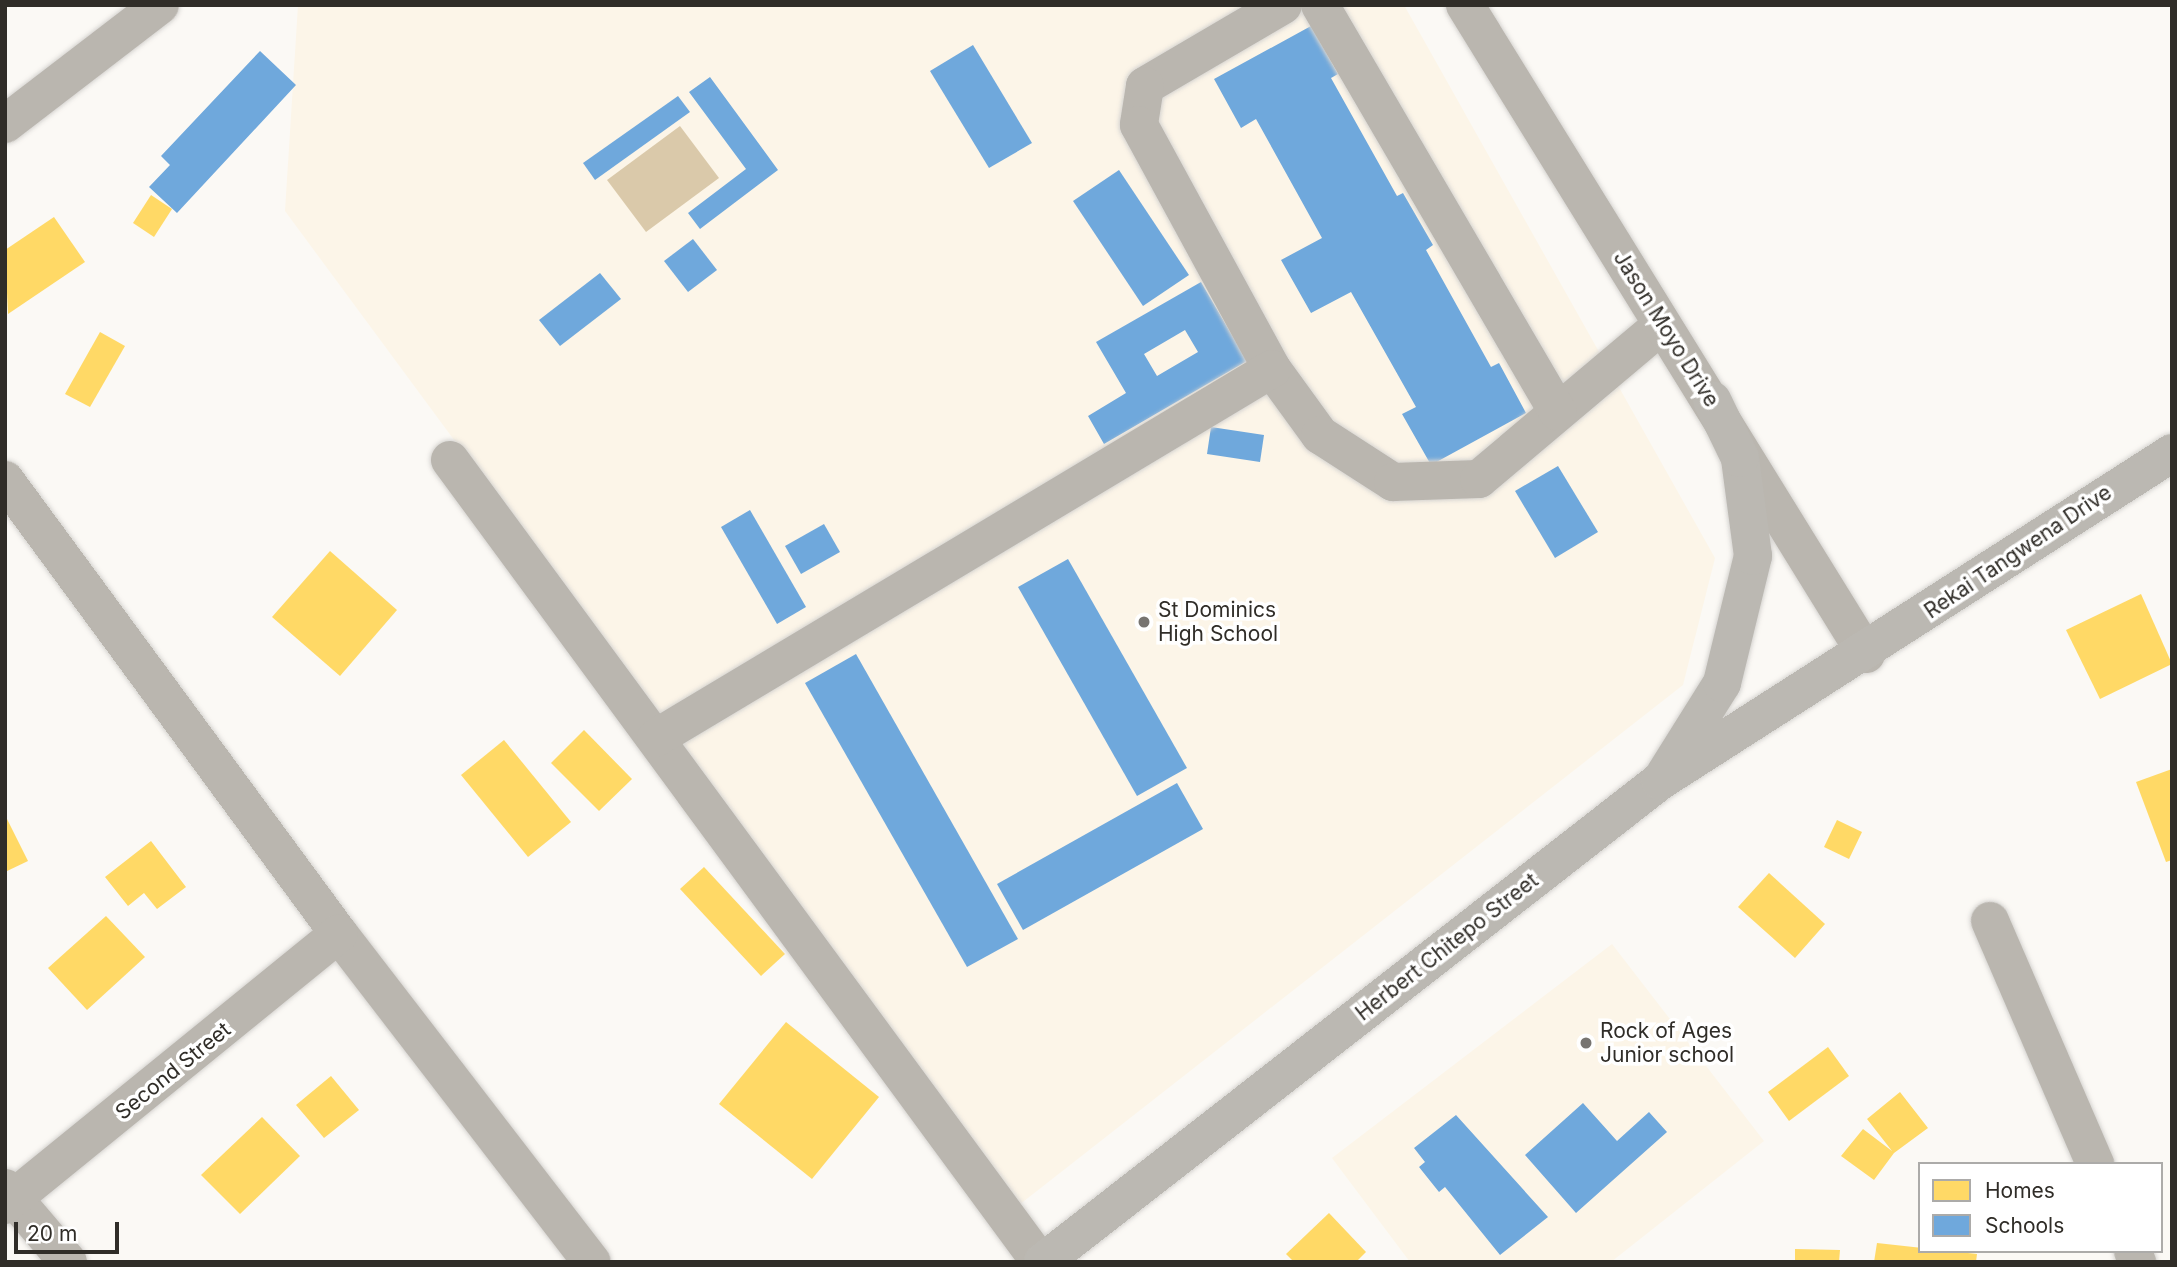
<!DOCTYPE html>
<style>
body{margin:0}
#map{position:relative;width:2177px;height:1267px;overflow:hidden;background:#fbf9f5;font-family:Inter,sans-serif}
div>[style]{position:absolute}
.built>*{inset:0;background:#fcf5e8}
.water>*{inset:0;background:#dac9aa}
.homes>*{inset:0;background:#ffd966}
.schools>*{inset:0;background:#6fa8dc}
.roads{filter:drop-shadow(0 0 2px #d6d4d1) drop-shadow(0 0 2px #d6d4d1)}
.minor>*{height:38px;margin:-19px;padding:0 19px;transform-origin:19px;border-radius:19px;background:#bab6af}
.major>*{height:38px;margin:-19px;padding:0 19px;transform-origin:19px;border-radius:19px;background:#bbb8b2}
.dots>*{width:19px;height:19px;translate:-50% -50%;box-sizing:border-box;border:4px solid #fff;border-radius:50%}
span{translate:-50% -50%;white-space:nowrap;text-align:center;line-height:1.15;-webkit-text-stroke:7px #fff;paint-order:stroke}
.street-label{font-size:21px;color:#302d28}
.poi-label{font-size:21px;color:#302d28}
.left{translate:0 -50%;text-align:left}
.frame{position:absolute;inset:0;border:7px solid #302d28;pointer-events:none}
.legend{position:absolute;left:1918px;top:1162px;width:245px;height:91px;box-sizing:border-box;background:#fff;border:2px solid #acaba9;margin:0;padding:9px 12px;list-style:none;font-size:21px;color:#302d28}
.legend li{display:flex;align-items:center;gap:14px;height:35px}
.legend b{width:35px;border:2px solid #acaba9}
.scale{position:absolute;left:14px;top:1222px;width:105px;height:32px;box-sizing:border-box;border:4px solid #302d28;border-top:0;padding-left:9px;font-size:21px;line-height:24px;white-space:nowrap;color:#302d28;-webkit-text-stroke:5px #fff;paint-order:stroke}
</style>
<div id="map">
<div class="built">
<div style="clip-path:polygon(298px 5px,1404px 5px,1715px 558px,1683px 685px,1019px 1205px,285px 211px)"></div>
<div style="clip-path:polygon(1612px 944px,1764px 1141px,1611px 1262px,1410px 1262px,1332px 1158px)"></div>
</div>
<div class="water">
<div style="clip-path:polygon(680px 126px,719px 178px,646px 232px,607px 180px)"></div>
</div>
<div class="homes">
<div style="clip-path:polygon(151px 195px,172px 209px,154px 237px,133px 223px)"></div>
<div style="clip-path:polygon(54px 217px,85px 262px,8px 314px,5px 250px)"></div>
<div style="clip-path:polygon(100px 332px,125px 346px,90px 407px,65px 394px)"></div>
<div style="clip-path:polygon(330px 551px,397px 610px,340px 676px,272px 617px)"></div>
<div style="clip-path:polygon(2141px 594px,2172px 664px,2100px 699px,2066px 630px)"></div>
<div style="clip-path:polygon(584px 730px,632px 779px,599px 811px,551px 763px)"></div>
<div style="clip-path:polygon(504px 740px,571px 822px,528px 857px,461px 775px)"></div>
<div style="clip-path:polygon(2172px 769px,2172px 860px,2166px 862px,2136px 782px)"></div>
<div style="clip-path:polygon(5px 815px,28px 861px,5px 872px)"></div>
<div style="clip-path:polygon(1837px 820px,1862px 832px,1849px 859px,1824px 847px)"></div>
<div style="clip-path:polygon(151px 841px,186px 887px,157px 909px,144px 893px,128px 906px,105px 877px)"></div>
<div style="clip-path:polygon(704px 867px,785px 954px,761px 976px,680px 889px)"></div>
<div style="clip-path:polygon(1769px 873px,1825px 924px,1795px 958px,1738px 907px)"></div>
<div style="clip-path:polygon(106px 916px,145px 957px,87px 1010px,48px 968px)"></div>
<div style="clip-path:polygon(786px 1022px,879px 1097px,812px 1179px,719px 1104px)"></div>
<div style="clip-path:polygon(1828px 1047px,1849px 1076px,1789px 1121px,1768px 1092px)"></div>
<div style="clip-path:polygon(331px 1076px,359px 1110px,324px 1138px,296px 1105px)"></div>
<div style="clip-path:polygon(1900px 1092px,1928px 1128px,1894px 1153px,1874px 1180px,1841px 1156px,1863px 1129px,1892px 1151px,1867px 1119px)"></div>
<div style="clip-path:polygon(262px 1117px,300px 1156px,240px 1214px,201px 1175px)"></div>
<div style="clip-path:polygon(1329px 1213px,1366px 1252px,1356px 1262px,1294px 1262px,1286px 1254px)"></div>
<div style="clip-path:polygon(1877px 1243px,1977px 1254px,1976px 1262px,1874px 1262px)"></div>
<div style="clip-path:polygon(1795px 1249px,1840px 1250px,1839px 1262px,1795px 1262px)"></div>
</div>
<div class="schools">
<div style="clip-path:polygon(1311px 26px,1338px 74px,1331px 78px,1397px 196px,1403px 193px,1433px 245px,1426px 250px,1491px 367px,1499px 363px,1526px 413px,1431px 465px,1402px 414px,1416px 407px,1351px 292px,1311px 313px,1281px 260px,1322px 238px,1256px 119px,1241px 128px,1214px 79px)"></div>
<div style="clip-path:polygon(973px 45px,1032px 143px,989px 168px,930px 71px)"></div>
<div style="clip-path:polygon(260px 51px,296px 85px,177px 213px,149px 187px,170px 165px,161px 156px)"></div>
<div style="clip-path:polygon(710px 77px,778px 170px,700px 229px,688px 213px,746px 169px,689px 92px)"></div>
<div style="clip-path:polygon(678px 96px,690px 112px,595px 180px,583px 163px)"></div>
<div style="clip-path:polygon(1119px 170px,1189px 275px,1143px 306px,1073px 201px)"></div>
<div style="clip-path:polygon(693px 239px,717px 270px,688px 292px,664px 261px)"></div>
<div style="clip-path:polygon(600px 273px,621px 299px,560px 346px,539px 320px)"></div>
<div style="clip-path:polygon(evenodd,1201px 282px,1247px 361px,1104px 444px,1088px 416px,1126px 393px,1096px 342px,1201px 282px,1185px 330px,1198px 352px,1157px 376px,1144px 354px,1185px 330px)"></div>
<div style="clip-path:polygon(1211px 427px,1264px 435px,1260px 462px,1207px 454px)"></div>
<div style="clip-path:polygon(1558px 466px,1598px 532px,1555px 558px,1515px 491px)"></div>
<div style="clip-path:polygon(750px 510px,806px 607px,777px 624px,721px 527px)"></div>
<div style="clip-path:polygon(824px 524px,840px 552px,801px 574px,785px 546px)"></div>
<div style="clip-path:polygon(1068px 559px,1187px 768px,1137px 796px,1018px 587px)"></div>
<div style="clip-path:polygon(856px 654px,1018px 939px,967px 967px,805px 683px)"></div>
<div style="clip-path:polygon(1177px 783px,1203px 829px,1023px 930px,997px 884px)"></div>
<div style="clip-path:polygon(1583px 1103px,1617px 1141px,1649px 1112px,1667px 1132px,1576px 1213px,1525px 1155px)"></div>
<div style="clip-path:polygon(1456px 1115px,1548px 1217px,1500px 1255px,1445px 1187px,1439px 1192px,1419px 1167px,1425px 1162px,1414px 1148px)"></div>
</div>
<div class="roads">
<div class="minor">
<div style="left:1283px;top:5px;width:160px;rotate:149.6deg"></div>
<div style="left:1145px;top:86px;width:39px;rotate:99deg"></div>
<div style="left:1139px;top:125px;width:278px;rotate:61.4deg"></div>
<div style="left:1272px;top:369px;width:82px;rotate:54deg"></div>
<div style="left:1320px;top:435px;width:87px;rotate:32.8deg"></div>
<div style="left:1393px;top:482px;width:86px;rotate:-2deg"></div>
<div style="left:1479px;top:479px;width:239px;rotate:-40.1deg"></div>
<div style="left:1320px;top:5px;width:471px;rotate:59.7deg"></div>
<div style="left:1465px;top:5px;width:763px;rotate:58.29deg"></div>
<div style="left:5px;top:124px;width:195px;rotate:-37.5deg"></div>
<div style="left:450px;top:460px;width:996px;rotate:53.66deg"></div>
<div style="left:5px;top:480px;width:564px;rotate:53.66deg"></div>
<div style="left:339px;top:934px;width:414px;rotate:52.4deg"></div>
<div style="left:656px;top:738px;width:718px;rotate:-30.92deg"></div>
<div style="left:1990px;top:921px;width:265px;rotate:66.6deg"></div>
<div style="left:5px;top:1188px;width:97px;rotate:49.6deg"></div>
<div style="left:5px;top:1205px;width:430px;rotate:-39.1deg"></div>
<div style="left:2133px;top:1251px;width:12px;rotate:70deg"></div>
</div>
<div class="major">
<div style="left:1665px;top:774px;width:107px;rotate:-57.9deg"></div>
<div style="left:1722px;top:683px;width:131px;rotate:-76.3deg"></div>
<div style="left:1753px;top:556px;width:99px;rotate:-97.6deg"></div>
<div style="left:1740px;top:458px;width:64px;rotate:-115.8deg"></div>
<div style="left:1043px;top:1262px;width:782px;rotate:-37.94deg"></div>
<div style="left:1660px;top:781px;width:608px;rotate:-32.64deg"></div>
</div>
</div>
<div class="dots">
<div style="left:1144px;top:622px;background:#777470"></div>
<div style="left:1586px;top:1043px;background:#777470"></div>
</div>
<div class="street-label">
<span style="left:1666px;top:329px;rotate:58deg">Jason Moyo Drive</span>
<span style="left:2018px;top:552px;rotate:-34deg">Rekai Tangwena Drive</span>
<span style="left:1447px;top:947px;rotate:-38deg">Herbert Chitepo Street</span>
<span style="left:173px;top:1071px;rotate:-39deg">Second Street</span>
</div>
<div class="poi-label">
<span class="left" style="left:1158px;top:622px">St Dominics<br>High School</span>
<span class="left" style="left:1600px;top:1043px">Rock of Ages<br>Junior school</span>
</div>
<div class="frame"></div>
<ul class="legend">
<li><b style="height:19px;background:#ffd966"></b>Homes</li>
<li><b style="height:19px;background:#6fa8dc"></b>Schools</li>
</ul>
<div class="scale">20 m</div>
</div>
